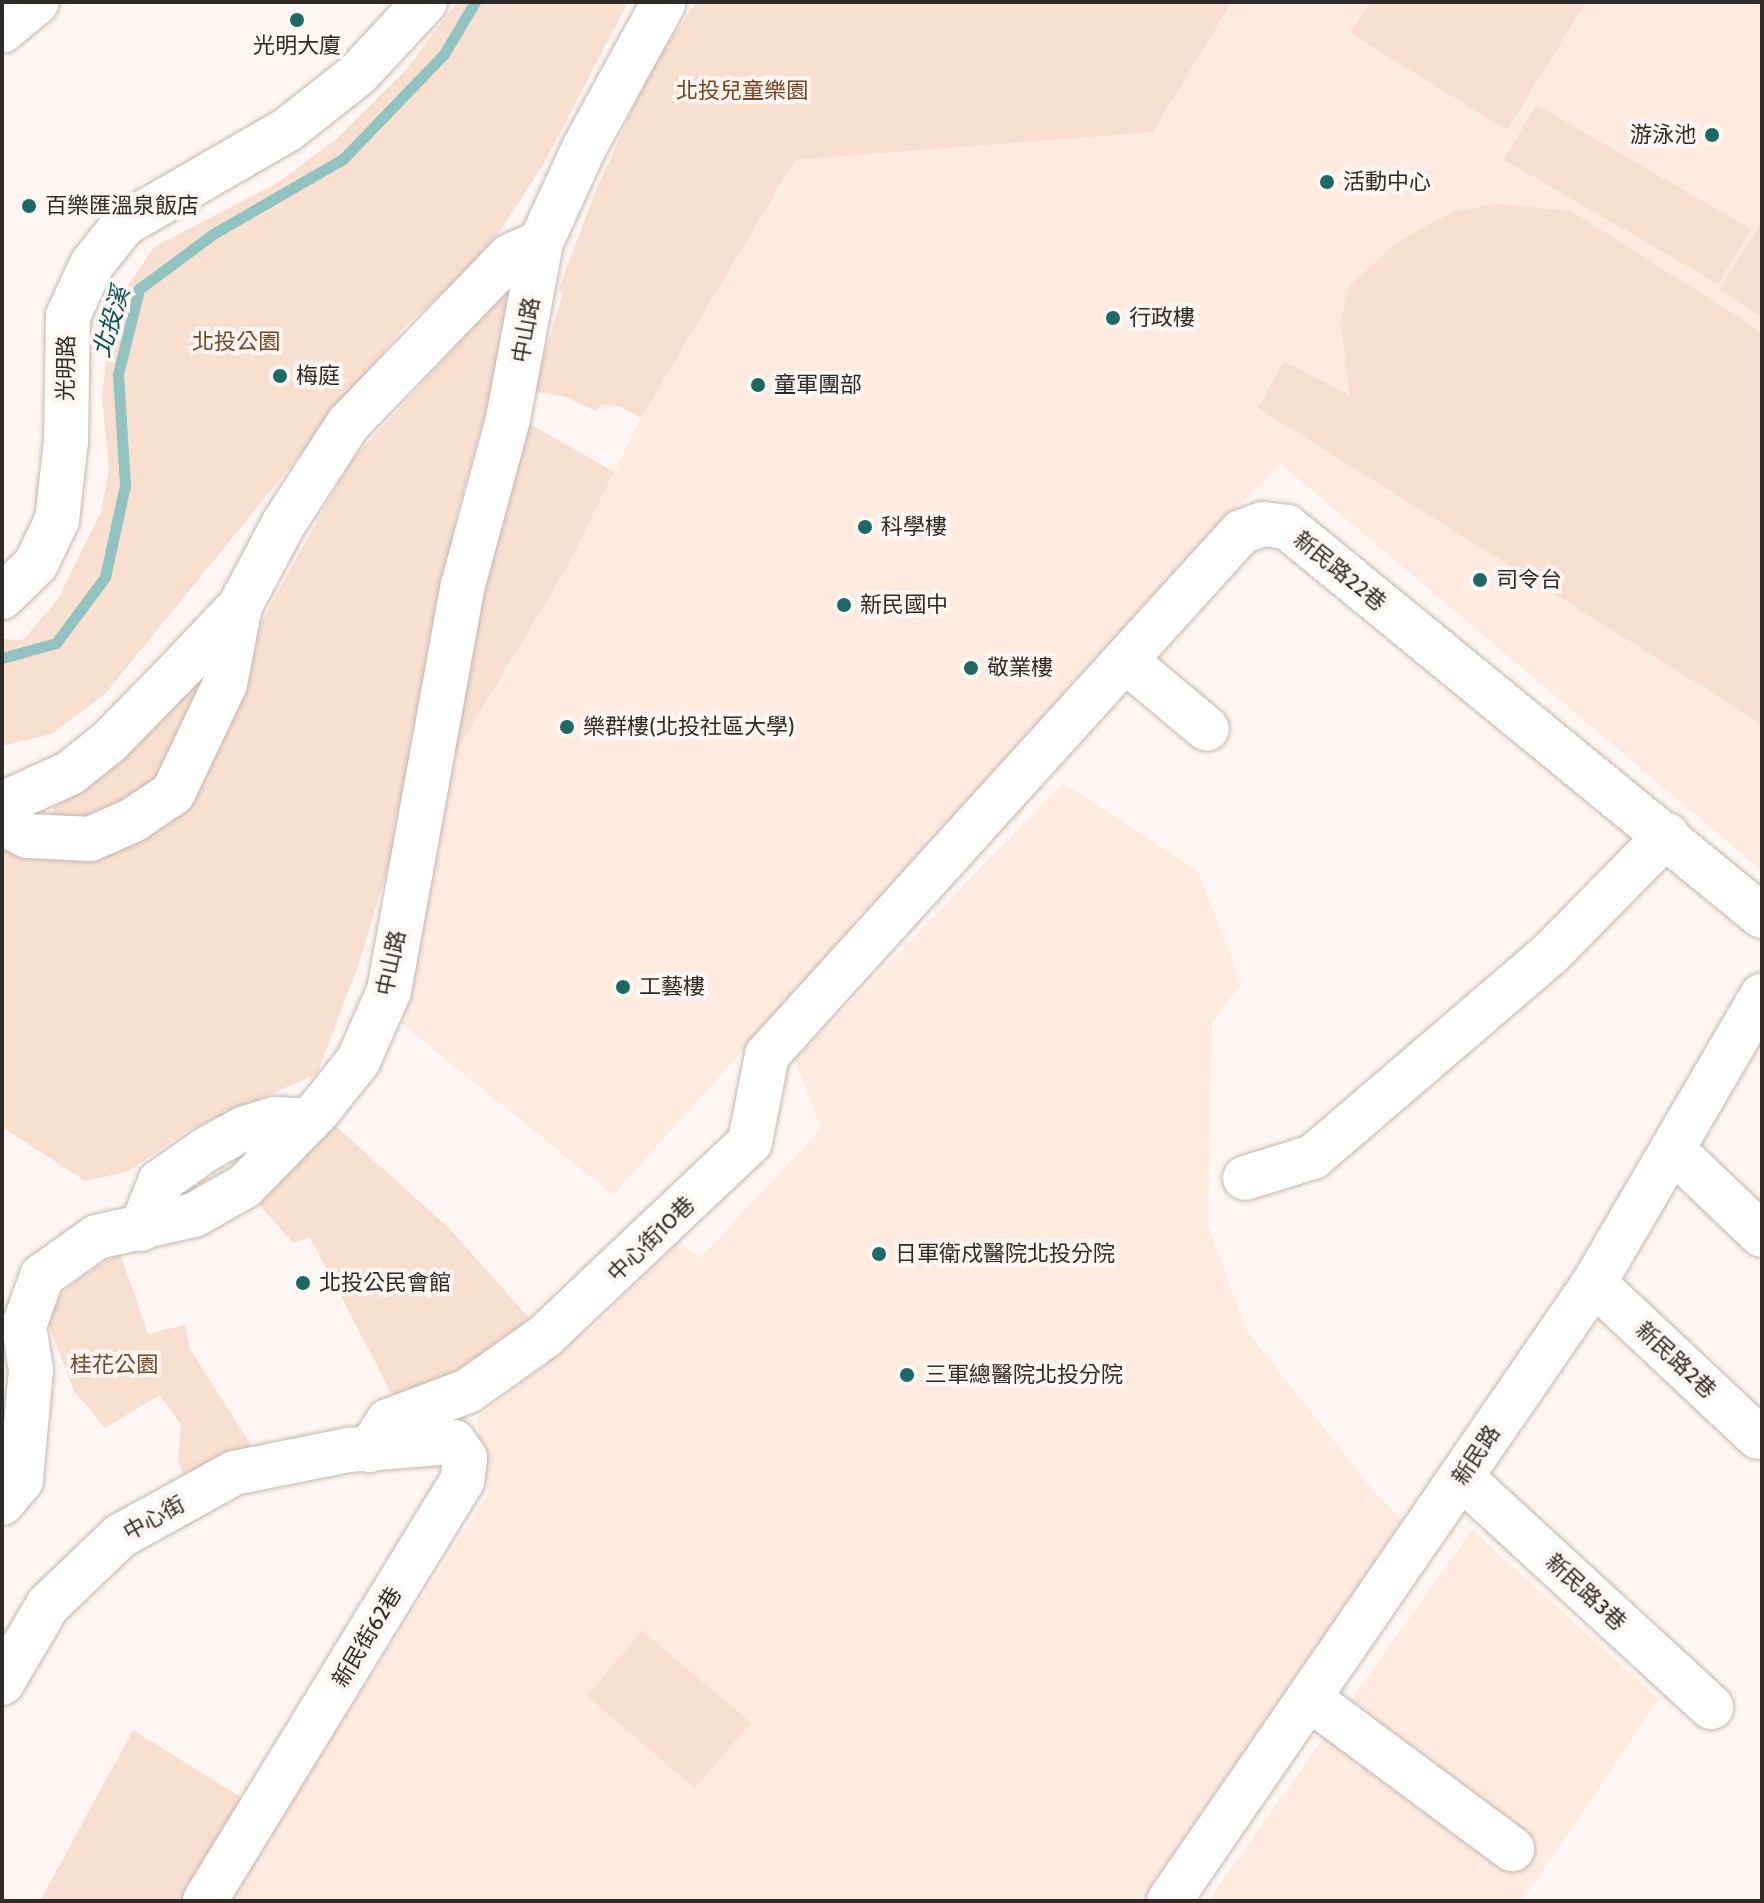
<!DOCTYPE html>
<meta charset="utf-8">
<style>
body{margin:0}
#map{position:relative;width:1764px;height:1903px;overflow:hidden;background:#fef6f2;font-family:Cabin,"Noto Sans TC",sans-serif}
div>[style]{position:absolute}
.built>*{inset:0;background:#feebdf}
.green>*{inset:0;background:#f8dfcf}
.stream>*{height:11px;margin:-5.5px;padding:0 5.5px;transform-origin:5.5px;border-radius:5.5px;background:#90c3c1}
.roads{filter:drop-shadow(0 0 2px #c3b7b0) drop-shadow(0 0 2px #c3b7b0)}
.minor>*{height:44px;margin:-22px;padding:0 22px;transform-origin:22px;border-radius:22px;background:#fff}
.dots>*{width:22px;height:22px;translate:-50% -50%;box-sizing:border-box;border:4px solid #fef6f2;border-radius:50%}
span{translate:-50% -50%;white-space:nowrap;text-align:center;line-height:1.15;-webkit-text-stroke:8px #fef6f2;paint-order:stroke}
.poi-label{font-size:22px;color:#2e2a27}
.right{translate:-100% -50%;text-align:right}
.left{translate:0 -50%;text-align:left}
.park-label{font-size:22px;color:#774523}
.street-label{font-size:22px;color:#2e2a27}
.water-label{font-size:24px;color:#00504e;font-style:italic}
.frame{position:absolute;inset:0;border:4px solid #2e2a27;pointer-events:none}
</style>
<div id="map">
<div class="built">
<div style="clip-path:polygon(1232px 2px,1762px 2px,1762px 871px,1281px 464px,1186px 558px,613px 1195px,401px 1023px,434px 828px,455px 753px,568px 566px,641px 418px,795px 160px,1153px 132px)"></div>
<div style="clip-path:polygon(1063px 783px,1198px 871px,1241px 984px,1212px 1023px,1208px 1225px,1247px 1331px,1373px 1490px,1413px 1531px,1144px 1901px,227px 1901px,488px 1494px,476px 1418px,591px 1329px,678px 1242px,700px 1258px,799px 1153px,821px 1128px,795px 1060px)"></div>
<div style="clip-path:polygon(1472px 1530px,1659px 1699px,1522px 1901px,1208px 1901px)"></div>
</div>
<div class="green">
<div style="clip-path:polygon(457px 2px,628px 2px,546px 160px,500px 231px,456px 282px,405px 326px,105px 694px,51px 734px,2px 746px,2px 639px,23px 640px,58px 599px,101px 512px,109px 469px,102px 397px,112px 308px,154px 247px,279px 182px,335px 140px,404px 72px)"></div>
<div style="clip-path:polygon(696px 2px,1232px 2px,1153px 132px,795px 160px,641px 418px,621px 407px,602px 404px,595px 411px,566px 397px,533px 391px,563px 294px,559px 288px,595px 193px,650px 70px)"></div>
<div style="clip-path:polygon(1370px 2px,1586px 2px,1507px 130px,1350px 33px)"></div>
<div style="clip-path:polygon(1537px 105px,1751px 229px,1718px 284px,1503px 159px)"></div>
<div style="clip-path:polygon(1496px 204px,1571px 211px,1762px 332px,1762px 724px,1258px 408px,1284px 361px,1350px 396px,1340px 321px,1350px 285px,1398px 242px,1430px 224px,1455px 211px)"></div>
<div style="clip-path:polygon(1762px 221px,1762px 317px,1719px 290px)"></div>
<div style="clip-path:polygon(526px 270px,456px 517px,412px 789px,359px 963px,317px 1074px,190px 1129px,129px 1171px,85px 1181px,2px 1127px,2px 847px,106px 853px,236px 687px,260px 624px,350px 462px)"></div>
<div style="clip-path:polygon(521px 419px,614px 472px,568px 566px,455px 753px,434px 828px,445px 681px)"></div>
<div style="clip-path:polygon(206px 670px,209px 686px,166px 778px,93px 820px,51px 817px,54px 807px,82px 791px)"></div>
<div style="clip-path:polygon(330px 1121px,449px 1228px,545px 1336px,404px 1418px,310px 1237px,293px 1243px,257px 1202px)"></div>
<div style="clip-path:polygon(120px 1253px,148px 1334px,185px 1325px,190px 1349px,264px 1466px,192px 1496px,178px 1462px,181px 1425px,160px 1395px,105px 1428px,74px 1391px,44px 1313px,74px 1282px)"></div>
<div style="clip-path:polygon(642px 1631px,751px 1723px,695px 1788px,587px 1696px)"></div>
<div style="clip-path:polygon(133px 1730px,250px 1803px,188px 1901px,40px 1901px)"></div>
</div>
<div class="stream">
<div style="left:2px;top:658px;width:56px;rotate:-15.5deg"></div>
<div style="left:56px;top:643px;width:82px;rotate:-53.4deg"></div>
<div style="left:105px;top:577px;width:94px;rotate:-77.7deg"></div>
<div style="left:125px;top:485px;width:111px;rotate:-93.6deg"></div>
<div style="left:118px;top:374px;width:88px;rotate:-76.1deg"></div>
<div style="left:139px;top:289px;width:92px;rotate:-36.6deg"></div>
<div style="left:213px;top:234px;width:150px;rotate:-30deg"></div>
<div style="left:343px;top:159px;width:146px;rotate:-46.1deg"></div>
<div style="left:444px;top:54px;width:61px;rotate:-59.2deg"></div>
</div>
<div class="roads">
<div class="minor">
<div style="left:2px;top:31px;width:45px;rotate:-39.6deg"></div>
<div style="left:2px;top:597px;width:47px;rotate:-44.1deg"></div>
<div style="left:36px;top:564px;width:49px;rotate:-64.5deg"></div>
<div style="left:57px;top:520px;width:80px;rotate:-83.5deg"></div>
<div style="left:66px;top:441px;width:125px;rotate:-89.1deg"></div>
<div style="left:68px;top:316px;width:57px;rotate:-65.2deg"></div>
<div style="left:92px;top:264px;width:51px;rotate:-51.3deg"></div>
<div style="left:124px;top:224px;width:188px;rotate:-30deg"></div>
<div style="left:287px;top:130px;width:89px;rotate:-38.2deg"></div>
<div style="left:357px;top:75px;width:100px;rotate:-47deg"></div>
<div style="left:1127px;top:662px;width:104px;rotate:39.9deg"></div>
<div style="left:2px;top:804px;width:75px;rotate:-24.5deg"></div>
<div style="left:70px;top:773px;width:50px;rotate:-38.5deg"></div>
<div style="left:109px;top:742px;width:110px;rotate:-45.7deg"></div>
<div style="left:186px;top:663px;width:79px;rotate:-46.5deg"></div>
<div style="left:240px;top:606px;width:94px;rotate:-62.1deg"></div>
<div style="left:284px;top:523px;width:118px;rotate:-57.1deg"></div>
<div style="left:348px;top:424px;width:233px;rotate:-46deg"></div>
<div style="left:510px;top:256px;width:34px;rotate:-24deg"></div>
<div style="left:2px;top:823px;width:29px;rotate:27deg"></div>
<div style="left:28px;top:836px;width:62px;rotate:2.8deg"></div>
<div style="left:90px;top:839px;width:47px;rotate:-23.8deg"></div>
<div style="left:133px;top:820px;width:48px;rotate:-34deg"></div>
<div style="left:173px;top:793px;width:121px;rotate:-64.5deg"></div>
<div style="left:225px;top:684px;width:79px;rotate:-79.1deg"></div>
<div style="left:1673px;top:1150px;width:123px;rotate:43.7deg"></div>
<div style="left:1245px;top:1178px;width:71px;rotate:-17.2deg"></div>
<div style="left:1313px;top:1157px;width:312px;rotate:-40.6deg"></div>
<div style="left:1550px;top:954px;width:167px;rotate:-45.5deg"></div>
<div style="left:141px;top:1229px;width:51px;rotate:-68deg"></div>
<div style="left:160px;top:1182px;width:55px;rotate:-35.4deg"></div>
<div style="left:205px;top:1150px;width:46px;rotate:-28.8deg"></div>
<div style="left:245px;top:1128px;width:31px;rotate:-17deg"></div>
<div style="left:275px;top:1119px;width:34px;rotate:3deg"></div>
<div style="left:1594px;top:1283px;width:225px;rotate:43.2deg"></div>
<div style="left:370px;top:1450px;width:34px;rotate:-58deg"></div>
<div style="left:388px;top:1421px;width:85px;rotate:-20.6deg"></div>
<div style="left:468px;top:1391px;width:95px;rotate:-35.5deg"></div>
<div style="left:545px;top:1336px;width:282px;rotate:-43.4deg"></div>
<div style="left:750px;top:1142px;width:89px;rotate:-78.9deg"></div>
<div style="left:767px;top:1055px;width:706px;rotate:-47.81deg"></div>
<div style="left:1241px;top:532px;width:23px;rotate:-20deg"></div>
<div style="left:1263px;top:524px;width:24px;rotate:7deg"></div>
<div style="left:1287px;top:527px;width:614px;rotate:39.32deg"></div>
<div style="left:1461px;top:1477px;width:340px;rotate:42.6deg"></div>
<div style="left:2px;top:1503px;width:30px;rotate:-50deg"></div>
<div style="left:21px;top:1480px;width:110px;rotate:-84.8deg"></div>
<div style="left:31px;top:1370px;width:45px;rotate:-99deg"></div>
<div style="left:24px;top:1326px;width:53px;rotate:-70.2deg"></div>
<div style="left:42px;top:1276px;width:67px;rotate:-35.3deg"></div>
<div style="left:97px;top:1237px;width:99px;rotate:-12.8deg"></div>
<div style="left:194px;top:1215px;width:59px;rotate:-29.6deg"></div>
<div style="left:245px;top:1186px;width:105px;rotate:-45.8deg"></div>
<div style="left:318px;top:1111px;width:64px;rotate:-51.3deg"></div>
<div style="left:358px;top:1061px;width:77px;rotate:-66.1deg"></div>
<div style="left:389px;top:991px;width:413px;rotate:-79.7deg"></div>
<div style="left:463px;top:585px;width:172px;rotate:-74.8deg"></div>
<div style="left:508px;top:419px;width:180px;rotate:-79.4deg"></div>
<div style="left:541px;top:242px;width:103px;rotate:-65.4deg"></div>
<div style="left:584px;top:148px;width:166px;rotate:-61.3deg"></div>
<div style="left:2px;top:1683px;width:91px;rotate:-59.5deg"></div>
<div style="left:48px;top:1605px;width:100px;rotate:-43.8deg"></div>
<div style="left:120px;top:1536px;width:130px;rotate:-28.9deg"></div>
<div style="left:234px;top:1473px;width:116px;rotate:-11.4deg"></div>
<div style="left:348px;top:1450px;width:106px;rotate:-4.3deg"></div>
<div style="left:454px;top:1442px;width:19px;rotate:55deg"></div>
<div style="left:465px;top:1458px;width:23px;rotate:97deg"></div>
<div style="left:462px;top:1481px;width:492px;rotate:121.5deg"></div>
<div style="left:1310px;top:1699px;width:252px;rotate:36.6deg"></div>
<div style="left:1169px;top:1901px;width:750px;rotate:-55.48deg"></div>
<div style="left:1594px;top:1283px;width:333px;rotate:-59.7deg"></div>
</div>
</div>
<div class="dots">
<div style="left:297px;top:20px;background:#1c6966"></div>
<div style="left:1712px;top:135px;background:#1c6966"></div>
<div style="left:1327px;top:182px;background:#1c6966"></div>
<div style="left:29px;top:206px;background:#1c6966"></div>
<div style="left:1113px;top:318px;background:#1c6966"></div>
<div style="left:280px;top:376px;background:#1c6966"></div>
<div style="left:758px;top:385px;background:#1c6966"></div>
<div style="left:865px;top:527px;background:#1c6966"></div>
<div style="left:1480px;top:580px;background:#1c6966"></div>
<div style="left:844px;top:605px;background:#1c6966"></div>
<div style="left:971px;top:668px;background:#1c6966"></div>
<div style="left:567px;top:727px;background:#1c6966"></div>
<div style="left:623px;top:987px;background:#1c6966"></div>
<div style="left:879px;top:1254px;background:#1c6966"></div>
<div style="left:303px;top:1283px;background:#1c6966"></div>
<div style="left:907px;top:1375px;background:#1c6966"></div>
</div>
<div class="poi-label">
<span style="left:297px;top:46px">光明大廈</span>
<span class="right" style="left:1696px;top:135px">游泳池</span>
<span class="left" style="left:1343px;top:182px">活動中心</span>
<span class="left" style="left:45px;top:206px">百樂匯溫泉飯店</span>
<span class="left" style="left:1129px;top:318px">行政樓</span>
<span class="left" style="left:296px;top:376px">梅庭</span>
<span class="left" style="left:774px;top:385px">童軍團部</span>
<span class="left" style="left:881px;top:527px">科學樓</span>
<span class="left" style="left:1496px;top:580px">司令台</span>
<span class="left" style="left:860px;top:605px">新民國中</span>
<span class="left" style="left:987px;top:668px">敬業樓</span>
<span class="left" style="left:583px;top:727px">樂群樓(北投社區大學)</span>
<span class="left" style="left:639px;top:987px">工藝樓</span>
<span class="left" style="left:895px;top:1254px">日軍衛戍醫院北投分院</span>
<span class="left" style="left:319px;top:1283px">北投公民會館</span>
<span class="left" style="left:925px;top:1375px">三軍總醫院北投分院</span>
</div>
<div class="park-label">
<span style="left:742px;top:91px">北投兒童樂園</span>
<span style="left:236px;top:342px">北投公園</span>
<span style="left:114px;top:1365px">桂花公園</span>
</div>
<div class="street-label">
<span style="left:526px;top:330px;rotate:-80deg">中山路</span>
<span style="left:66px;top:368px;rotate:-89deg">光明路</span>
<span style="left:1340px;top:571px;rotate:39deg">新民路22巷</span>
<span style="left:391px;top:963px;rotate:-78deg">中山路</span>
<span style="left:651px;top:1239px;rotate:-44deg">中心街10巷</span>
<span style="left:1676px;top:1360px;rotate:43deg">新民路2巷</span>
<span style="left:1476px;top:1455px;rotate:-56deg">新民路</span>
<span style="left:154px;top:1518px;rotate:-29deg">中心街</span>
<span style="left:1586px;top:1592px;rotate:43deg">新民路3巷</span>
<span style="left:367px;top:1637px;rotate:-59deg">新民街62巷</span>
</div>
<div class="water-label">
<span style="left:111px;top:322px;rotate:-73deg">北投溪</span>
</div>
<div class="frame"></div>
</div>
